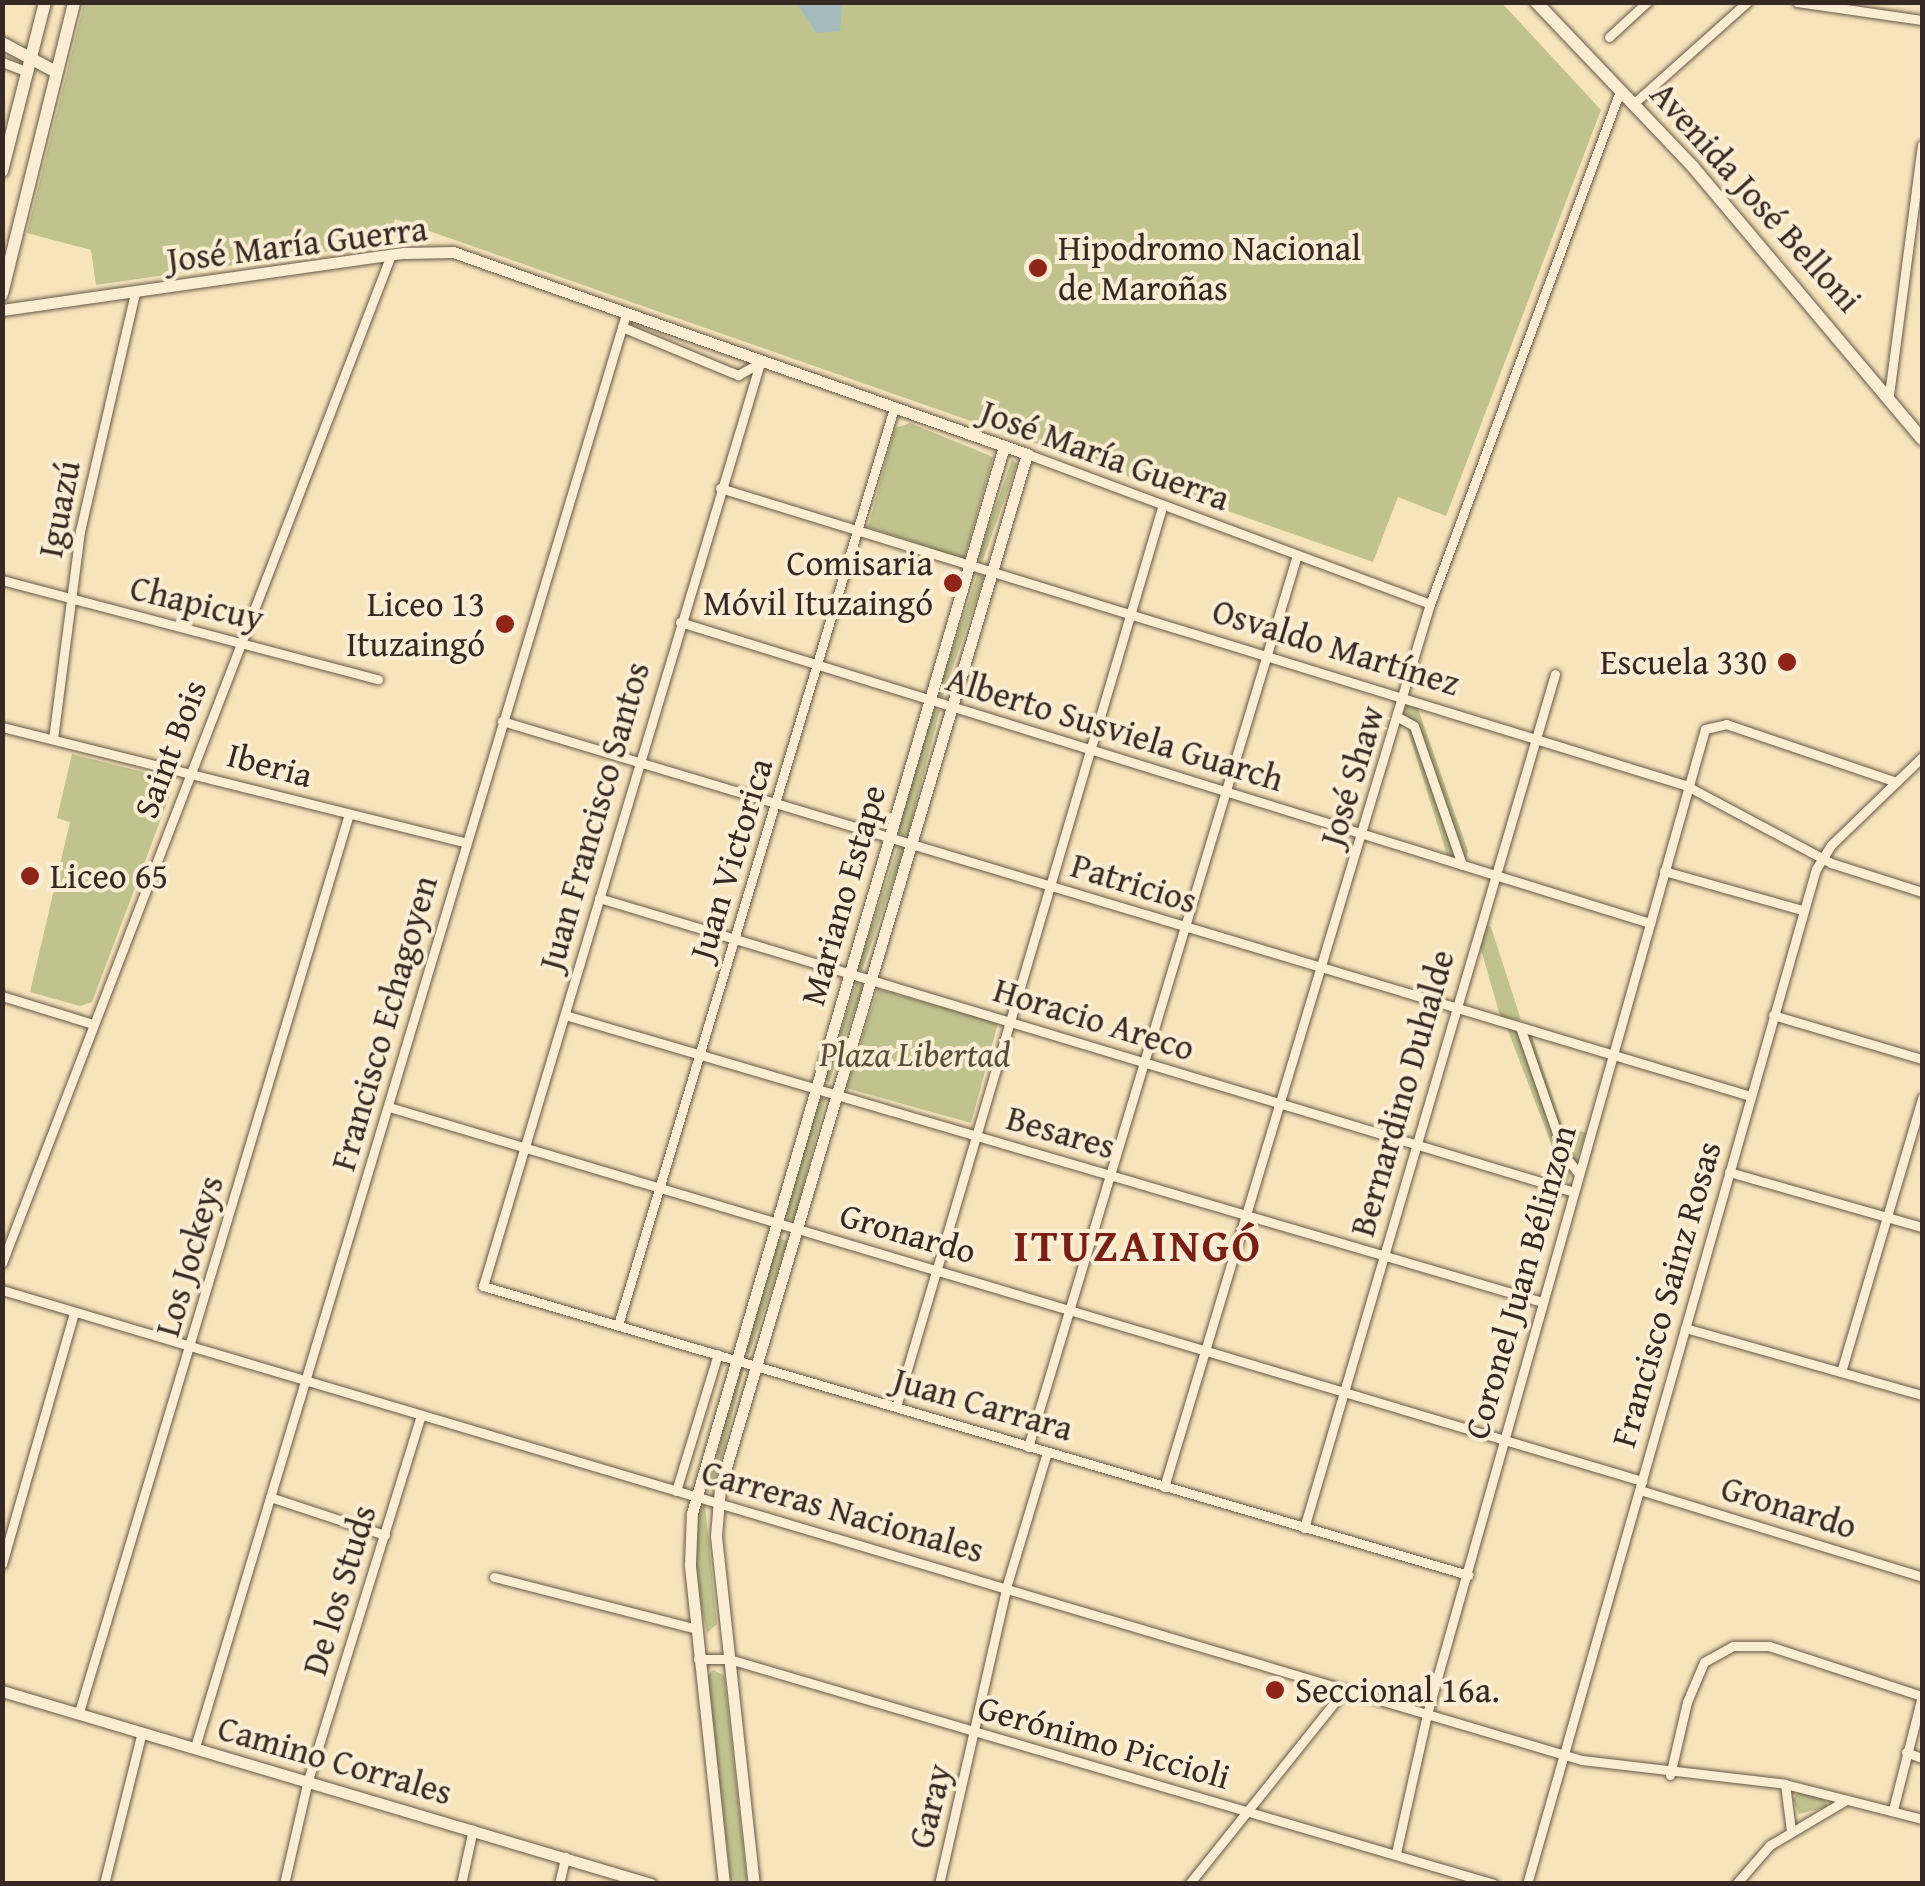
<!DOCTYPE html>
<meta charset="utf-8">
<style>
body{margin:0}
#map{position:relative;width:1925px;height:1886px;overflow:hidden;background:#f7e4bb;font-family:"Gentium Book Plus",serif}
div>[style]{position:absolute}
.green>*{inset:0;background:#c0c38e}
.water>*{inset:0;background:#a3bbbc}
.roads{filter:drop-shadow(0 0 2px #665748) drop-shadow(0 0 2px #665748)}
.minor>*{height:9px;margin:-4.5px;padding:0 4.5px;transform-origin:4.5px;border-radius:4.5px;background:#faedd3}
.tertiary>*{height:11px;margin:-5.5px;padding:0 5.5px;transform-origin:5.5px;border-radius:5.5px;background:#faedd3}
.secondary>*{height:12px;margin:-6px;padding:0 6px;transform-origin:6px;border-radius:6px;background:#faedd3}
.dots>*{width:28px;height:28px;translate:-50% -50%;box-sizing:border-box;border:5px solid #faedd3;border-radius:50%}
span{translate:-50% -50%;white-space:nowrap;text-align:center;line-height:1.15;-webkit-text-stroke:8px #faedd3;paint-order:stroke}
.street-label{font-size:35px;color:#362822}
.poi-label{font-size:35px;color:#362822}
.left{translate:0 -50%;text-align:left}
.right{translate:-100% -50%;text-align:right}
.park-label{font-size:35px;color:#584f3d;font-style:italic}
.district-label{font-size:45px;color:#7a1f14;font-weight:700;letter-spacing:2.5px}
.frame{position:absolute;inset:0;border:5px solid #362822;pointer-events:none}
</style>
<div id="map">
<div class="green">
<div style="clip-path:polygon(84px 3px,1502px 3px,1601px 110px,1446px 516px,1398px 497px,1373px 562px,395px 219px,387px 243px,96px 285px,91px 250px,27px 233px)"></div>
<div style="clip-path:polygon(910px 423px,993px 457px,964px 559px,868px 527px,895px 428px)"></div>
<div style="clip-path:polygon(1012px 459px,1017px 464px,982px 563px,979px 555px)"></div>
<div style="clip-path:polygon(978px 573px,984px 577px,942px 699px,938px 692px)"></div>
<div style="clip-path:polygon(1416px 703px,1468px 851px,1466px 859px,1448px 858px,1407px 728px,1399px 725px,1406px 706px)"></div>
<div style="clip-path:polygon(940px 710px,908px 834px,902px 836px,898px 829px,933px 711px)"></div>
<div style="clip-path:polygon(72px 754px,163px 777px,171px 792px,92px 1002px,80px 1006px,30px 992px,70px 822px,57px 818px)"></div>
<div style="clip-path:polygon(899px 844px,904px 849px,862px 971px,858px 967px)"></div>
<div style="clip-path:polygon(1486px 924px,1491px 927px,1521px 1020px,1501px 1019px,1480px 946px)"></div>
<div style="clip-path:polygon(857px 982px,863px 987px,829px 1083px,825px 1078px)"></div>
<div style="clip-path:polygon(878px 989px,998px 1023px,971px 1123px,846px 1088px)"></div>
<div style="clip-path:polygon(1507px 1028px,1531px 1034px,1562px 1125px,1586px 1133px,1568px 1182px,1556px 1181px,1555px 1154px)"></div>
<div style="clip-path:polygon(826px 1098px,795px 1218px,789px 1220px,785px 1215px,818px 1099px)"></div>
<div style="clip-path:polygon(777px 1238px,788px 1241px,749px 1355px,745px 1350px)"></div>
<div style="clip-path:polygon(744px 1368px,714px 1488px,708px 1492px,738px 1369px)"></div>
<div style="clip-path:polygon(705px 1504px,717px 1624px,707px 1633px,695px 1578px,698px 1511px)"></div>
<div style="clip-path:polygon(713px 1670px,724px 1675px,747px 1883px,731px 1880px,707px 1677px)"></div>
<div style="clip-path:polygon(1799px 1792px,1823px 1797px,1828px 1807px,1799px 1814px,1793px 1799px)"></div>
</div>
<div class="water">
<div style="clip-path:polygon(797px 3px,842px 3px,840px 31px,816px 33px)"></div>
</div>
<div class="roads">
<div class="minor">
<div style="left:1797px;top:2px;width:126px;rotate:8.2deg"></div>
<div style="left:1609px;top:37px;width:52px;rotate:-42.6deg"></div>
<div style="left:2px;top:62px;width:28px;rotate:21deg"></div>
<div style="left:1633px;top:104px;width:153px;rotate:-41.8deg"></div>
<div style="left:622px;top:327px;width:126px;rotate:22.5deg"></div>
<div style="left:738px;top:375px;width:25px;rotate:-29deg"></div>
<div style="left:760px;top:363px;width:964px;rotate:106.7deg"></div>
<div style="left:483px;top:1286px;width:1027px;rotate:16.35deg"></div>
<div style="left:1889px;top:395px;width:252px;rotate:-82.5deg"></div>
<div style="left:1027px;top:454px;width:430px;rotate:20.4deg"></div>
<div style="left:720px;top:488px;width:1010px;rotate:17.11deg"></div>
<div style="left:1685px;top:785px;width:166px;rotate:28.1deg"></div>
<div style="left:1831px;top:863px;width:96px;rotate:17.7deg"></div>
<div style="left:2px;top:580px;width:389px;rotate:14.8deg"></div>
<div style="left:680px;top:622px;width:1016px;rotate:17.24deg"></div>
<div style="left:1398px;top:717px;width:18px;rotate:29deg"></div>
<div style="left:1414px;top:726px;width:147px;rotate:70.9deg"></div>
<div style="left:502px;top:721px;width:1303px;rotate:16.72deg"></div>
<div style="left:2px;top:727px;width:478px;rotate:14deg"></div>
<div style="left:53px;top:739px;width:210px;rotate:-82.6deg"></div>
<div style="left:80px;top:531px;width:244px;rotate:-77deg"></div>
<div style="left:1664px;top:871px;width:143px;rotate:15.8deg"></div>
<div style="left:599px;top:898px;width:1018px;rotate:16.78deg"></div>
<div style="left:2px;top:996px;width:95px;rotate:17.1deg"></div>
<div style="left:565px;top:1015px;width:1018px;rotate:16.37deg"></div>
<div style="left:1773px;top:1015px;width:155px;rotate:16.5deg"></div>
<div style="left:1521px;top:1030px;width:133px;rotate:70.8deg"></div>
<div style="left:1565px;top:1156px;width:23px;rotate:52deg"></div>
<div style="left:389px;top:1107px;width:1308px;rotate:16.62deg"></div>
<div style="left:1729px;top:1172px;width:201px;rotate:15.9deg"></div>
<div style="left:2px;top:1263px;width:1080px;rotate:-68.9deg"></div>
<div style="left:2px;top:1290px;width:1648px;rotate:16.57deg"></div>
<div style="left:1582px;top:1760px;width:204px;rotate:6.7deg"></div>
<div style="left:1785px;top:1784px;width:141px;rotate:14.3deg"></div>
<div style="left:618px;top:1325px;width:958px;rotate:-73.25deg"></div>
<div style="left:1685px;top:1328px;width:246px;rotate:15.8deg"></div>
<div style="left:1841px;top:1372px;width:286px;rotate:-73.5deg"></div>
<div style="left:896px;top:1407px;width:938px;rotate:-73.53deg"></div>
<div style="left:1028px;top:1447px;width:932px;rotate:-73.22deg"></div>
<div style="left:1164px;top:1487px;width:922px;rotate:-73.24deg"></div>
<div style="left:1430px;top:604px;width:547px;rotate:-69.68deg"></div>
<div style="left:1640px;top:1490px;width:295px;rotate:17.1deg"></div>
<div style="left:676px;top:1491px;width:143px;rotate:-73deg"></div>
<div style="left:270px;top:1497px;width:121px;rotate:18.3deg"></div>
<div style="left:1304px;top:1528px;width:890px;rotate:-73.62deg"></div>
<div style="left:2px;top:1564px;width:261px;rotate:-74deg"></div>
<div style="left:494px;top:1577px;width:209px;rotate:14.4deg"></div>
<div style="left:698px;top:1659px;width:31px"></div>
<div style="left:729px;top:1659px;width:797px;rotate:16.39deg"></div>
<div style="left:79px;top:1712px;width:938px;rotate:-73.27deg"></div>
<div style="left:195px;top:1747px;width:1496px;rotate:-73.26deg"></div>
<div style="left:1906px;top:1752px;width:17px;rotate:21deg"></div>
<div style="left:1670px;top:1775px;width:75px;rotate:-76.9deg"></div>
<div style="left:1687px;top:1702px;width:43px;rotate:-67deg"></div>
<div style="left:1704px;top:1662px;width:33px;rotate:-29deg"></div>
<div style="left:1733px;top:1646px;width:36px"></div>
<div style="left:1769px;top:1646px;width:161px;rotate:18.1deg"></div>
<div style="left:1922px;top:1696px;width:118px;rotate:104.3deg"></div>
<div style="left:1785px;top:1784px;width:47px;rotate:82.7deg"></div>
<div style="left:1396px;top:1853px;width:142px;rotate:-77.4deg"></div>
<div style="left:1427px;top:1714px;width:1023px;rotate:-74.24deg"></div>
<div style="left:1705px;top:729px;width:22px;rotate:-13deg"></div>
<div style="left:1726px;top:724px;width:180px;rotate:18.8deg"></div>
<div style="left:104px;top:1884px;width:157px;rotate:-76deg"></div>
<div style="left:284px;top:1884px;width:107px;rotate:-77deg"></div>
<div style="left:308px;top:1780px;width:381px;rotate:-72.8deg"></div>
<div style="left:461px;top:1884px;width:56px;rotate:-77.7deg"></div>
<div style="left:559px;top:1884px;width:28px;rotate:-77deg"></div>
<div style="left:939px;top:1884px;width:303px;rotate:-77.2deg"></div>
<div style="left:1006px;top:1588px;width:142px;rotate:-73.2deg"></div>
<div style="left:1189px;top:1884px;width:250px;rotate:-51.3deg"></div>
<div style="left:1527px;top:1884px;width:1055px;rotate:-74.11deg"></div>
<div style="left:1816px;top:869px;width:28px;rotate:-58deg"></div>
<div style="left:1831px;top:845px;width:127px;rotate:-44deg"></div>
<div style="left:1736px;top:1884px;width:52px;rotate:-48.9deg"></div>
<div style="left:1770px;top:1845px;width:88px;rotate:-30.6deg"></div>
</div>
<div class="tertiary">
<div style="left:2px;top:310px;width:407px;rotate:-8.1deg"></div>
<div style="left:405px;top:253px;width:48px;rotate:-1.2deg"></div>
<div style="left:453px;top:252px;width:609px;rotate:19.39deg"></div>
<div style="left:1027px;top:454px;width:1079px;rotate:106.54deg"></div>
<div style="left:720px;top:1488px;width:48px;rotate:94.8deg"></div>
<div style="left:716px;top:1536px;width:350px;rotate:83.8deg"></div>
<div style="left:2px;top:1691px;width:677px;rotate:16.56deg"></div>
<div style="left:724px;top:1884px;width:322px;rotate:-96.1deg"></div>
<div style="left:690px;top:1564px;width:51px;rotate:-87.8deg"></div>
<div style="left:692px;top:1513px;width:1112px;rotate:-73.7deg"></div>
</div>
<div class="secondary">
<div style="left:1536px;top:2px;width:228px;rotate:46.4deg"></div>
<div style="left:1693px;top:167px;width:356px;rotate:49.9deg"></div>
<div style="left:2px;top:43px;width:61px;rotate:28.2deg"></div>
<div style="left:2px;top:171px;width:174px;rotate:-75.7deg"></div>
<div style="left:2px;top:294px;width:301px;rotate:-76.1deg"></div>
</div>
</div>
<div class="dots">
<div style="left:1038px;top:268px;background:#8f2418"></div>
<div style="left:953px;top:583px;background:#8f2418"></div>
<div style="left:505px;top:624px;background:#8f2418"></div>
<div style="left:1787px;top:662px;background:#8f2418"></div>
<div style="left:30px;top:876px;background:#8f2418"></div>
<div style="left:1275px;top:1690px;background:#8f2418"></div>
</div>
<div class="street-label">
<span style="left:1756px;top:197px;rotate:48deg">Avenida José Belloni</span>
<span style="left:297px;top:244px;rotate:-7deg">José María Guerra</span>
<span style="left:1105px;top:455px;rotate:20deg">José María Guerra</span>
<span style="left:59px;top:509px;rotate:-79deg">Iguazú</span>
<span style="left:197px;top:603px;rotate:14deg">Chapicuy</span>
<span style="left:1336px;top:647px;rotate:17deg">Osvaldo Martínez</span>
<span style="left:1115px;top:729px;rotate:17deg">Alberto Susviela Guarch</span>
<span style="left:170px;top:749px;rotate:-69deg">Saint Bois</span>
<span style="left:270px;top:765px;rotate:15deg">Iberia</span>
<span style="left:1352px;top:776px;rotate:-73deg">José Shaw</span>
<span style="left:594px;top:816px;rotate:-74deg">Juan Francisco Santos</span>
<span style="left:731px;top:859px;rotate:-73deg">Juan Victorica</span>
<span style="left:1134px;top:883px;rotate:17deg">Patricios</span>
<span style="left:843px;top:895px;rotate:-74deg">Mariano Estape</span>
<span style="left:1094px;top:1019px;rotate:17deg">Horacio Areco</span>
<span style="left:384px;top:1023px;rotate:-74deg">Francisco Echagoyen</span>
<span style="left:1402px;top:1093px;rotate:-74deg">Bernardino Duhalde</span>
<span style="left:1061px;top:1132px;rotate:16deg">Besares</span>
<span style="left:908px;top:1233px;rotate:16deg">Gronardo</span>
<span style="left:189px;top:1256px;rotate:-74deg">Los Jockeys</span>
<span style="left:1520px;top:1282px;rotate:-74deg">Coronel Juan Bélinzon</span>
<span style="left:1666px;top:1294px;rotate:-74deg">Francisco Sainz Rosas</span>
<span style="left:983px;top:1404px;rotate:16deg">Juan Carrara</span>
<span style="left:1789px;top:1507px;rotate:17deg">Gronardo</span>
<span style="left:843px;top:1511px;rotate:16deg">Carreras Nacionales</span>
<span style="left:339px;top:1590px;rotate:-73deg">De los Studs</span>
<span style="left:1104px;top:1742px;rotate:16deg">Gerónimo Piccioli</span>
<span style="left:335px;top:1760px;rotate:16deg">Camino Corrales</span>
<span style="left:930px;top:1806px;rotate:-76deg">Garay</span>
</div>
<div class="poi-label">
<span class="left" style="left:1058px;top:268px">Hipodromo Nacional<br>de Maroñas</span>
<span class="right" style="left:933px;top:583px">Comisaria<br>Móvil Ituzaingó</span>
<span class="right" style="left:485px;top:624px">Liceo 13<br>Ituzaingó</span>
<span class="right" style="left:1767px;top:662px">Escuela 330</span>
<span class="left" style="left:50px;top:876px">Liceo 65</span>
<span class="left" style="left:1295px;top:1690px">Seccional 16a.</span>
</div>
<div class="park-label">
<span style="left:915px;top:1054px">Plaza Libertad</span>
</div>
<div class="district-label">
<span style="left:1138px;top:1245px">ITUZAINGÓ</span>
</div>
<div class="frame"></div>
</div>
